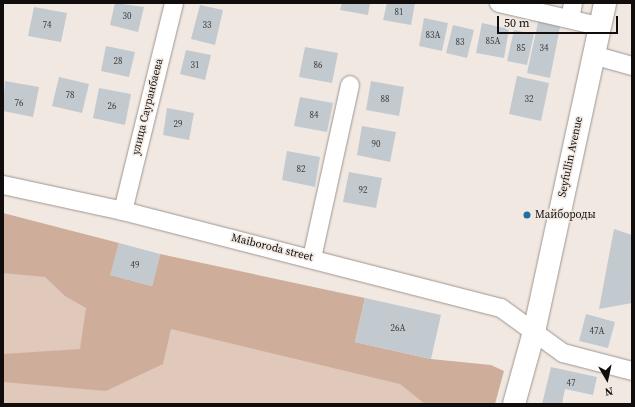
<!DOCTYPE html>
<meta charset="utf-8">
<style>
body{margin:0}
#map{position:relative;width:635px;height:407px;overflow:hidden;background:#f1e8e2;font-family:"Source Serif 4",serif}
div>[style]{position:absolute}
.green>*{inset:0;background:#e0c8ba}
.forest>*{inset:0;background:#ceae9b}
.building>*{inset:0;background:#c2cad0}
.roads{filter:drop-shadow(0 0 1px #9d9590) drop-shadow(0 0 1px #9d9590)}
.minor>*{height:18px;margin:-9px;padding:0 9px;transform-origin:9px;border-radius:9px;background:#fff}
.major>*{height:22px;margin:-11px;padding:0 11px;transform-origin:11px;border-radius:11px;background:#fff}
.dots>*{width:11px;height:11px;translate:-50% -50%;box-sizing:border-box;border:2px solid #f1e8e2;border-radius:50%}
span{translate:-50% -50%;white-space:nowrap;text-align:center;line-height:1.15;-webkit-text-stroke:3px #f1e8e2;paint-order:stroke}
.number-label{font-size:9px;color:#3c3c3d}
.number-label span{-webkit-text-stroke-width:0}
.street-label{font-size:11px;color:#100d0c}
.poi-label{font-size:11px;color:#100d0c}
.left{translate:0 -50%;text-align:left}
.frame{position:absolute;inset:0;border:4px solid #100d0c;pointer-events:none}
.north{position:absolute;left:587px;top:359px;width:40px;height:40px;-webkit-text-stroke:3px #f1e8e2;paint-order:stroke;rotate:171deg;font-size:11px;font-weight:700;line-height:16px;text-align:center;color:#100d0c}
.north::after{content:'';display:block;margin:auto;width:14px;height:18px;background:#100d0c;clip-path:polygon(50% 0,100% 100%,50% 72%,0 100%)}
.scale{position:absolute;left:497px;top:16px;width:121px;height:18px;box-sizing:border-box;border:2px solid #100d0c;border-top:0;padding-left:5px;font-size:12px;line-height:14px;white-space:nowrap;color:#100d0c;-webkit-text-stroke:3px #f1e8e2;paint-order:stroke}
</style>
<div id="map">
<div class="green">
<div style="clip-path:polygon(3px 270px,110px 275px,479px 404px,3px 404px)"></div>
</div>
<div class="forest">
<div style="clip-path:polygon(3px 213px,119px 243px,111px 275px,152px 286px,160px 254px,365px 298px,355px 342px,431px 359px,491px 365px,504px 371px,495px 404px,425px 404px,400px 384px,171px 329px,163px 364px,106px 391px,3px 382px,3px 354px,80px 349px,86px 308px,65px 296px,45px 277px,3px 273px)"></div>
</div>
<div class="building">
<div style="clip-path:polygon(115px 3px,144px 7px,138px 32px,110px 25px)"></div>
<div style="clip-path:polygon(342px 3px,370px 3px,368px 15px,340px 10px)"></div>
<div style="clip-path:polygon(387px 3px,415px 3px,411px 25px,383px 20px)"></div>
<div style="clip-path:polygon(200px 5px,223px 10px,215px 45px,191px 39px)"></div>
<div style="clip-path:polygon(34px 7px,67px 13px,61px 42px,28px 36px)"></div>
<div style="clip-path:polygon(424px 18px,448px 23px,442px 51px,419px 46px)"></div>
<div style="clip-path:polygon(539px 18px,561px 22px,550px 78px,527px 73px)"></div>
<div style="clip-path:polygon(482px 23px,509px 29px,504px 58px,476px 53px)"></div>
<div style="clip-path:polygon(453px 25px,474px 30px,467px 58px,446px 53px)"></div>
<div style="clip-path:polygon(514px 30px,534px 34px,527px 65px,507px 61px)"></div>
<div style="clip-path:polygon(106px 46px,135px 52px,129px 77px,101px 71px)"></div>
<div style="clip-path:polygon(305px 47px,338px 53px,332px 83px,299px 77px)"></div>
<div style="clip-path:polygon(186px 50px,211px 55px,205px 80px,180px 74px)"></div>
<div style="clip-path:polygon(517px 76px,549px 83px,541px 121px,509px 114px)"></div>
<div style="clip-path:polygon(59px 77px,89px 84px,82px 113px,52px 106px)"></div>
<div style="clip-path:polygon(5px 81px,39px 87px,33px 117px,3px 111px)"></div>
<div style="clip-path:polygon(371px 81px,404px 87px,399px 116px,366px 110px)"></div>
<div style="clip-path:polygon(99px 88px,131px 94px,125px 125px,93px 118px)"></div>
<div style="clip-path:polygon(300px 97px,333px 103px,327px 132px,294px 126px)"></div>
<div style="clip-path:polygon(167px 108px,194px 113px,189px 140px,163px 135px)"></div>
<div style="clip-path:polygon(362px 126px,396px 132px,390px 162px,357px 155px)"></div>
<div style="clip-path:polygon(287px 151px,320px 157px,315px 187px,282px 180px)"></div>
<div style="clip-path:polygon(349px 172px,382px 178px,376px 208px,343px 202px)"></div>
<div style="clip-path:polygon(614px 229px,632px 235px,632px 303px,599px 309px)"></div>
<div style="clip-path:polygon(119px 243px,160px 254px,152px 286px,110px 275px)"></div>
<div style="clip-path:polygon(365px 298px,441px 315px,431px 359px,355px 342px)"></div>
<div style="clip-path:polygon(586px 314px,615px 322px,608px 348px,579px 341px)"></div>
<div style="clip-path:polygon(551px 367px,597px 377px,593px 395px,565px 389px,562px 404px,542px 404px)"></div>
</div>
<div class="roads">
<div class="minor">
<div style="left:499px;top:3px;width:103px;rotate:13deg"></div>
<div style="left:570px;top:19px;width:16px;rotate:-79deg"></div>
<div style="left:593px;top:55px;width:41px;rotate:15.8deg"></div>
<div style="left:3px;top:185px;width:123px;rotate:12.2deg"></div>
<div style="left:123px;top:211px;width:390px;rotate:14.4deg"></div>
<div style="left:501px;top:308px;width:77px;rotate:36deg"></div>
<div style="left:563px;top:353px;width:71px;rotate:14.6deg"></div>
<div style="left:123px;top:211px;width:214px;rotate:-76.2deg"></div>
<div style="left:312px;top:258px;width:177px;rotate:-77.6deg"></div>
</div>
<div class="major">
<div style="left:514px;top:404px;width:75px;rotate:-74.5deg"></div>
<div style="left:534px;top:332px;width:337px;rotate:-77.8deg"></div>
</div>
</div>
<div class="dots">
<div style="left:527px;top:215px;background:#1f6fa0"></div>
</div>
<div class="number-label">
<span style="left:399px;top:12px">81</span>
<span style="left:127px;top:16px">30</span>
<span style="left:47px;top:25px">74</span>
<span style="left:207px;top:25px">33</span>
<span style="left:433px;top:35px">83А</span>
<span style="left:493px;top:41px">85А</span>
<span style="left:460px;top:42px">83</span>
<span style="left:521px;top:48px">85</span>
<span style="left:544px;top:48px">34</span>
<span style="left:118px;top:61px">28</span>
<span style="left:195px;top:65px">31</span>
<span style="left:318px;top:65px">86</span>
<span style="left:70px;top:95px">78</span>
<span style="left:385px;top:99px">88</span>
<span style="left:529px;top:99px">32</span>
<span style="left:19px;top:103px">76</span>
<span style="left:112px;top:106px">26</span>
<span style="left:314px;top:115px">84</span>
<span style="left:178px;top:124px">29</span>
<span style="left:376px;top:144px">90</span>
<span style="left:301px;top:169px">82</span>
<span style="left:363px;top:190px">92</span>
<span style="left:135px;top:265px">49</span>
<span style="left:398px;top:328px">26А</span>
<span style="left:597px;top:331px">47А</span>
<span style="left:571px;top:383px">47</span>
</div>
<div class="street-label">
<span style="left:148px;top:107px;rotate:-76deg">улица Сауранбаева</span>
<span style="left:571px;top:157px;rotate:-78deg">Seyfullin Avenue</span>
<span style="left:272px;top:248px;rotate:14deg">Maiboroda street</span>
</div>
<div class="poi-label">
<span class="left" style="left:535px;top:215px">Майбороды</span>
</div>
<div class="frame"></div>
<div class="north">N</div>
<div class="scale">50 m</div>
</div>
